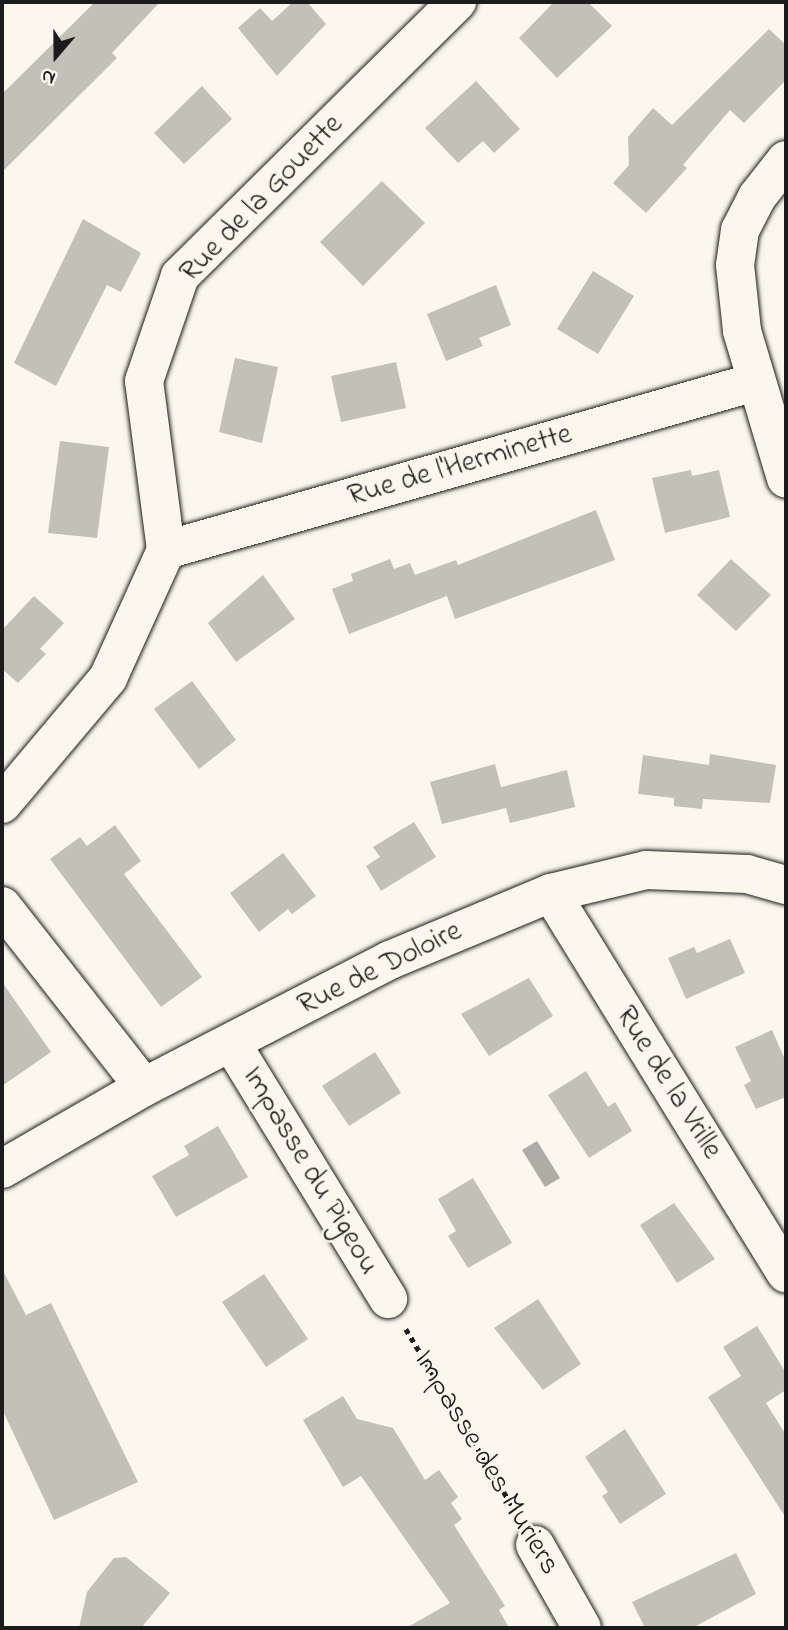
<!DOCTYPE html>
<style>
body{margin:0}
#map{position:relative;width:788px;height:1630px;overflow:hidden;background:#fbf7ec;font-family:"Indie Flower",sans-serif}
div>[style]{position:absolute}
.water>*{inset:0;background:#afaca5}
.building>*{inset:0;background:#c3c0b8}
.path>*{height:4.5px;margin-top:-2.25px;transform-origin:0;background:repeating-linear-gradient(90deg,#1c1c1c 0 5px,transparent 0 10px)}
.roads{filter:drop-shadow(0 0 2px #1c1c1c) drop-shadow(0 0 2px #1c1c1c)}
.street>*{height:38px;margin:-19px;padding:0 19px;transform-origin:19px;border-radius:19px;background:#fbf7ec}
span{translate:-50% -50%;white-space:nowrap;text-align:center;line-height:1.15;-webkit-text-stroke:5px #fbf7ec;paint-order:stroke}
.street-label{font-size:30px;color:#1c1c1c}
.frame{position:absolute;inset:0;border:4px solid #1c1c1c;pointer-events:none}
.north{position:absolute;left:21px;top:21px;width:70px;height:70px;-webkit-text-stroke:5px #fbf7ec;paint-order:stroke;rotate:200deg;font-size:19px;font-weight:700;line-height:28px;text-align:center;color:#1c1c1c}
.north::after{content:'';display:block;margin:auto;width:24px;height:32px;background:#1c1c1c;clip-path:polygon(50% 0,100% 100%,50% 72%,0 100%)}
</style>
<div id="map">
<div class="water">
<div style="clip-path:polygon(537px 1141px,560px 1178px,545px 1187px,522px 1150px)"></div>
</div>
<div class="building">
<div style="clip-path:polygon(95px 2px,160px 2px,112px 53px,117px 58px,2px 172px,2px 94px)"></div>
<div style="clip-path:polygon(293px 2px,307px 2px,326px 24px,277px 76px,238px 28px,260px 8px,272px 21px)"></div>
<div style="clip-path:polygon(554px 2px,588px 2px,612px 26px,557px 78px,519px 38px)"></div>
<div style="clip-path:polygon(769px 29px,786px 45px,786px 80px,744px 123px,730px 110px,683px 165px,687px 168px,646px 213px,613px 183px,629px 165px,628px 137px,653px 108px,672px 125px)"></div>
<div style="clip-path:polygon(476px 81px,520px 129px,494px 153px,483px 141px,458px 163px,425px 128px)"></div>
<div style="clip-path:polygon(202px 86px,232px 119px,184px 164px,154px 133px)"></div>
<div style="clip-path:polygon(382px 181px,425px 223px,363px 286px,320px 242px)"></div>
<div style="clip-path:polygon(83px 219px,141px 253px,121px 292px,107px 285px,56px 386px,14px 363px)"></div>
<div style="clip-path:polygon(593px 271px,634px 296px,598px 354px,557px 329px)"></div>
<div style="clip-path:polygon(496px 285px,511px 325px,479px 338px,483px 346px,446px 361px,427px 314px)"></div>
<div style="clip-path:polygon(235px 358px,278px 367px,262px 443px,219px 432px)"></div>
<div style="clip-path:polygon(396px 362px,406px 408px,341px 422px,331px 376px)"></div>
<div style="clip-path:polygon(60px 441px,109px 447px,97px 538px,48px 533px)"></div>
<div style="clip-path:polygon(691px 470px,692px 476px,719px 470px,730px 517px,665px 533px,652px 478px)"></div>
<div style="clip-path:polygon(596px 510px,615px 560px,455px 619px,447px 596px,349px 634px,332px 589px,353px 581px,351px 574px,390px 559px,394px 569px,410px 563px,415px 575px,456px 560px,458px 565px)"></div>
<div style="clip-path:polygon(731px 559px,771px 595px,736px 631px,697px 595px)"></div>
<div style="clip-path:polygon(263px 575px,295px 619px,236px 662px,208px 623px)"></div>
<div style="clip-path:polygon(34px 596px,64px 623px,40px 649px,46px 654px,18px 683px,2px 669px,2px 630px)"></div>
<div style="clip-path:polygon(192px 681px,236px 740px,199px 769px,154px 709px)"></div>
<div style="clip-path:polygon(710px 754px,776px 765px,770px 803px,703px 799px,702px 809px,674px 806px,674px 798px,638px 794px,643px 755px,709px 765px)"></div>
<div style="clip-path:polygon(495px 764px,501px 787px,567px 770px,575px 807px,510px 823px,506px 808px,442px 824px,430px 782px)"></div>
<div style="clip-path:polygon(414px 822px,436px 857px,381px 891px,366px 866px,380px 857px,373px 847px)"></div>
<div style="clip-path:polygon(115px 825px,141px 861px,124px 874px,202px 977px,161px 1007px,50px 859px,80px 837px,87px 846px)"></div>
<div style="clip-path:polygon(283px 853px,316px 896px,292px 914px,288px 909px,259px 932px,230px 893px)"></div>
<div style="clip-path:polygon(730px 939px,745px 973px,686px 999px,668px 958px,694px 947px,697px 953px)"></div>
<div style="clip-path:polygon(529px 978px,553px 1016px,489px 1056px,461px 1014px)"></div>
<div style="clip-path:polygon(2px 982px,51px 1052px,2px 1086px)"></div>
<div style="clip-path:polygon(772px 1030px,786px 1062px,786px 1097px,756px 1109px,744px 1085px,751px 1081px,735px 1047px)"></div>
<div style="clip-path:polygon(375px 1052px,401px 1093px,349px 1126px,322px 1086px)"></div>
<div style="clip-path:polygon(586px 1071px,608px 1107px,615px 1102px,632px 1131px,589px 1158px,548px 1095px)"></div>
<div style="clip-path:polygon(218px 1126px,248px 1177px,176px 1217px,152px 1176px,189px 1155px,184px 1146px)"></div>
<div style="clip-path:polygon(473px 1178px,512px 1243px,468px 1268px,448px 1236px,456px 1231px,438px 1199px)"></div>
<div style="clip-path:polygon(674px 1203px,715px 1259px,677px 1283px,640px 1225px)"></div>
<div style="clip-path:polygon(2px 1269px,26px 1315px,51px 1303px,138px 1482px,54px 1520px,2px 1409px)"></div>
<div style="clip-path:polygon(264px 1274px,308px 1339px,266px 1367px,222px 1302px)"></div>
<div style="clip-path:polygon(538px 1299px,581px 1364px,543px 1390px,494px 1328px)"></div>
<div style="clip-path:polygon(757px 1326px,786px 1373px,786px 1390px,766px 1403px,786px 1435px,786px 1518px,708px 1397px,741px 1376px,723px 1347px)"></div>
<div style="clip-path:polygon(343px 1396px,357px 1419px,393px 1428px,425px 1480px,439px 1470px,458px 1497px,451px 1503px,462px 1519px,454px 1525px,505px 1606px,499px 1610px,509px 1628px,406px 1628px,450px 1603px,361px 1476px,343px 1487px,303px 1420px)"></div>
<div style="clip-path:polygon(625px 1429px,666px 1494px,620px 1524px,602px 1496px,608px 1492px,585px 1457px)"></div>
<div style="clip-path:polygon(736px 1553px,756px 1594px,692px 1628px,645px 1628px,632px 1602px)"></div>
<div style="clip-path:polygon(126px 1557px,170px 1593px,141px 1628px,79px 1628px,87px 1592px,114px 1558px)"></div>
</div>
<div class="path">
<div style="left:406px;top:1329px;width:216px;rotate:59deg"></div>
</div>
<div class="roads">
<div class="street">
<div style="left:786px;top:160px;width:47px;rotate:128.1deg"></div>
<div style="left:757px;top:197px;width:37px;rotate:117deg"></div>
<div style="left:740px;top:230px;width:35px;rotate:98deg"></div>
<div style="left:735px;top:265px;width:66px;rotate:83.9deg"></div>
<div style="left:742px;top:331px;width:154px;rotate:73.4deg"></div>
<div style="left:166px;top:550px;width:612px;rotate:-15.92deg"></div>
<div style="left:2px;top:804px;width:165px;rotate:-49.9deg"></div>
<div style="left:108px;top:678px;width:141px;rotate:-65.6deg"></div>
<div style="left:166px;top:550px;width:170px;rotate:-97.4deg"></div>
<div style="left:144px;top:381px;width:111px;rotate:-71.1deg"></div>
<div style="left:180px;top:276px;width:390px;rotate:-44.7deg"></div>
<div style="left:551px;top:893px;width:447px;rotate:58.3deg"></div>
<div style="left:2px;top:906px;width:230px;rotate:51.9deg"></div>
<div style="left:232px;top:1044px;width:299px;rotate:58.5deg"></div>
<div style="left:2px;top:1169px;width:164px;rotate:-30deg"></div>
<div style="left:144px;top:1087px;width:277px;rotate:-27.3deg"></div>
<div style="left:390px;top:960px;width:174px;rotate:-22.6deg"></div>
<div style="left:551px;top:893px;width:98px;rotate:-13.6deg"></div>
<div style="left:646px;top:870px;width:101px;rotate:2.3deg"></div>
<div style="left:747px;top:874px;width:41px;rotate:15.8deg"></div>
<div style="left:535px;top:1545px;width:95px;rotate:60.5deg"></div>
</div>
</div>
<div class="street-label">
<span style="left:262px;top:199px;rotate:-46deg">Rue de la Gouette</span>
<span style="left:460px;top:466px;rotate:-16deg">Rue de l'Herminette</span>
<span style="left:380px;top:969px;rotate:-26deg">Rue de Doloire</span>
<span style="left:668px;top:1083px;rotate:58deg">Rue de la Vrille</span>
<span style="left:310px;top:1171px;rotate:59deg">Impasse du Pigeou</span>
<span style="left:486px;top:1463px;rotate:59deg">Impasse des Muriers</span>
</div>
<div class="frame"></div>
<div class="north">N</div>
</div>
